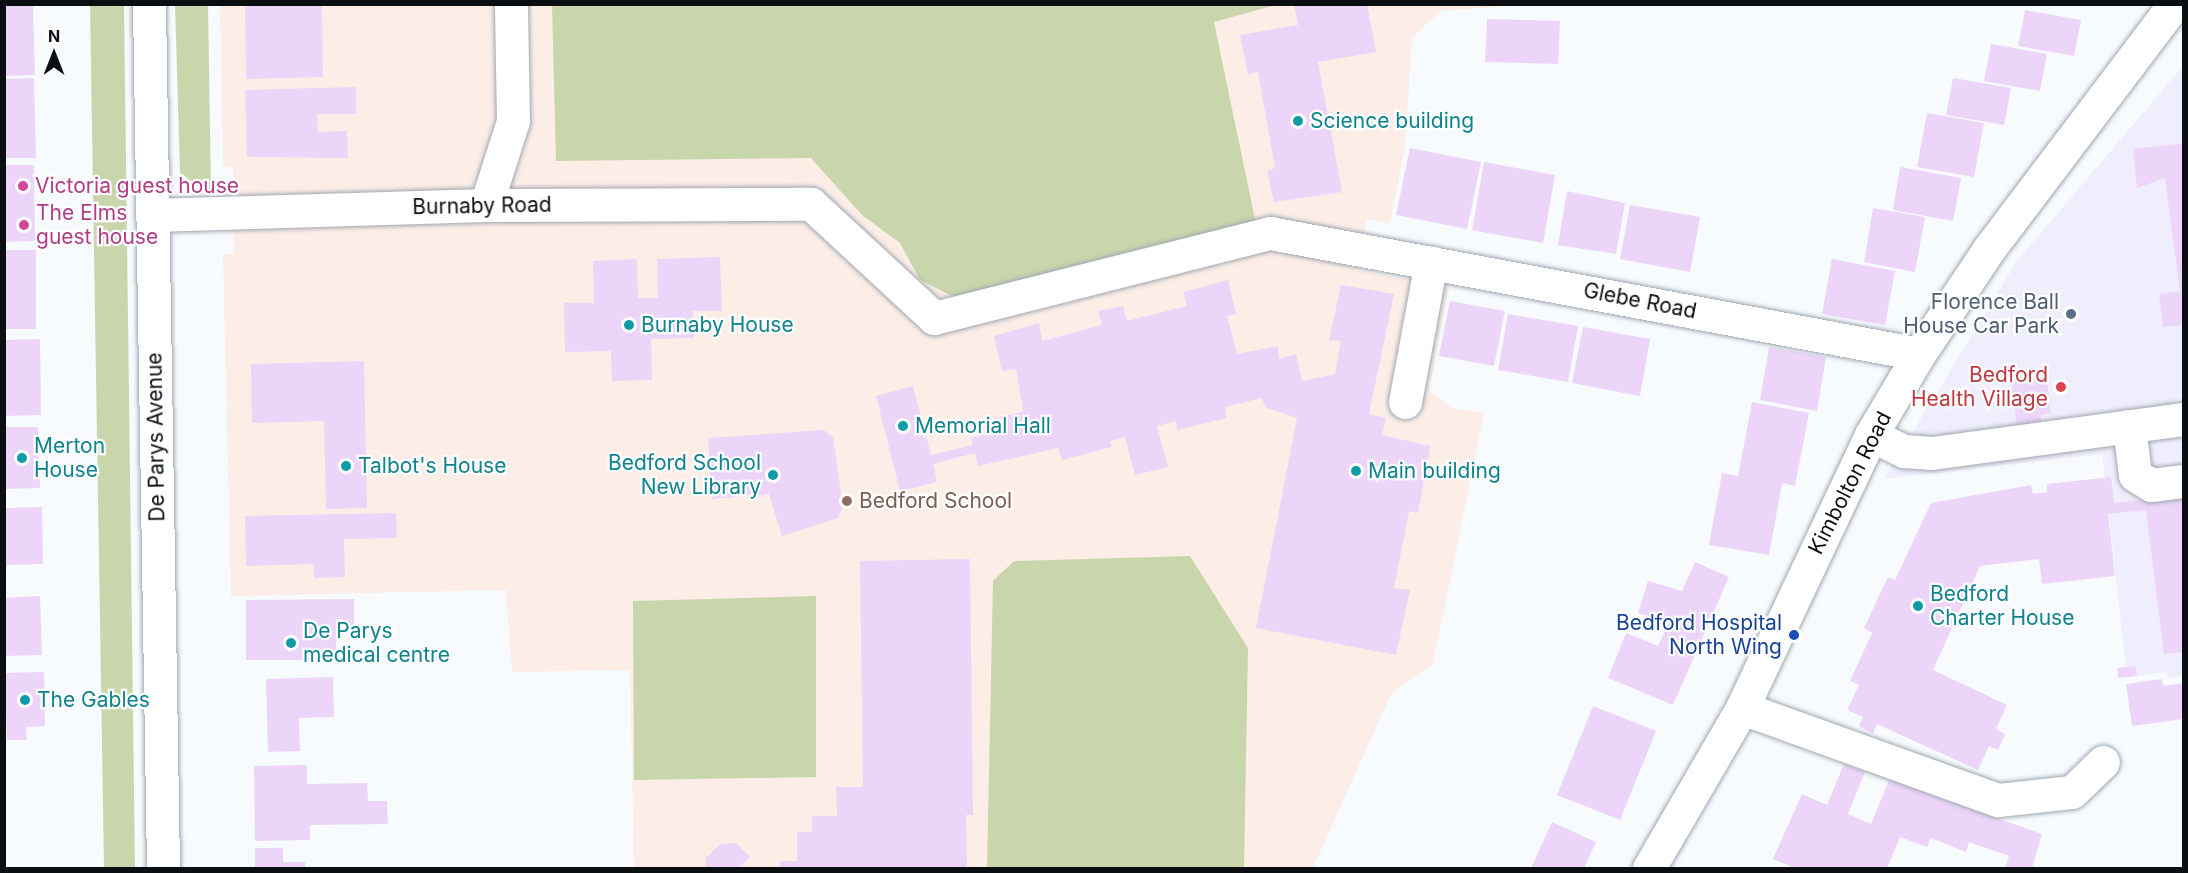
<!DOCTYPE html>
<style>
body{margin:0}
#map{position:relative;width:2188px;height:873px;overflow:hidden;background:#f7fbfe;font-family:Inter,sans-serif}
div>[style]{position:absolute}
.education>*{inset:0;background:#fcede7}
.medical>*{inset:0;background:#f0eefc}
.green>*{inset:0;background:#c9d6ac}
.building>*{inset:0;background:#ecd5f9}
.roads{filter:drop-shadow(0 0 2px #9fa7b0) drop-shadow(0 0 2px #9fa7b0)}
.minor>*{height:33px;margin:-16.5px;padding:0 16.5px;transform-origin:16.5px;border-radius:16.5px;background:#fff}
.major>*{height:33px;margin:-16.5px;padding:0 16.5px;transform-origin:16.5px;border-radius:16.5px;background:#fff}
.dots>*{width:16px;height:16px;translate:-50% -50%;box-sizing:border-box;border:3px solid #fff;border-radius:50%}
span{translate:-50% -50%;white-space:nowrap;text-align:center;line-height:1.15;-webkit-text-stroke:4.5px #fff;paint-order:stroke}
.culture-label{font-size:21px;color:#0d838f}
.left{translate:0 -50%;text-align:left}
.right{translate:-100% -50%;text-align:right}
.hotel-label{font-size:21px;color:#b23c85}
.street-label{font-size:21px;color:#0c0f12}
.service-label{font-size:21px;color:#4e5e75}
.health-label{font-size:21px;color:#be3a42}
.education-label{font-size:21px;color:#785e54}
.transit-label{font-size:21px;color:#164399}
.frame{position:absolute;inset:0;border:6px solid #0c0f12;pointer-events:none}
.north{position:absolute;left:24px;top:24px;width:60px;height:60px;-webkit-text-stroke:4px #fff;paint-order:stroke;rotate:0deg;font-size:16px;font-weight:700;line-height:24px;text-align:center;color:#0c0f12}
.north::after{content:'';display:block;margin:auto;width:21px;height:27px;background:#0c0f12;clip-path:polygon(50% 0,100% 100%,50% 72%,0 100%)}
</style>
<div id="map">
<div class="education">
<div style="clip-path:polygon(220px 5px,1527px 5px,1441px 11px,1412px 37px,1405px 147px,1390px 224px,1367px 219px,1357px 270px,1449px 287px,1429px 390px,1452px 408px,1484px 413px,1433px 664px,1391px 694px,1313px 868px,634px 868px,630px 670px,512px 672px,506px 590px,231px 596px,223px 254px,234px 254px,234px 182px,233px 167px,223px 166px)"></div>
</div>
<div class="medical">
<div style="clip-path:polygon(2183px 66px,2183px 676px,2168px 678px,2167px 672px,2137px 676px,2136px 666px,2126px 667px,2102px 454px,1884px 479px,2017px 261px)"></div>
</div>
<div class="green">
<div style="clip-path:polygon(90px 5px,124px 5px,135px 868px,104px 868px)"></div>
<div style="clip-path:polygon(175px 5px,208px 5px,211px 195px,180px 173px)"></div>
<div style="clip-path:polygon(552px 5px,1276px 5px,1214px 22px,1256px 224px,954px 297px,920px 280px,900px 243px,862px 215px,811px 158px,556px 161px)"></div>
<div style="clip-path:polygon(1190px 556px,1248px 648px,1244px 868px,987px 868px,993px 581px,1014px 561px)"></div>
<div style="clip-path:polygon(816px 596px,816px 777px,634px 780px,633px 601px)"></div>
</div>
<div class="building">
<div style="clip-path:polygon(4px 4px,33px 4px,35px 75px,4px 76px)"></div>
<div style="clip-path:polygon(245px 4px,322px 4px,323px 77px,246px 79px)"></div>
<div style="clip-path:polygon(1294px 4px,1367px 4px,1376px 52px,1318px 62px,1342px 192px,1274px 202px,1267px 171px,1275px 168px,1258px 72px,1248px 74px,1240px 35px,1298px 25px)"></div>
<div style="clip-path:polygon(2025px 10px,2081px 20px,2074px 56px,2018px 46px)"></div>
<div style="clip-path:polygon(1487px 19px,1560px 21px,1558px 64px,1485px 62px)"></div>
<div style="clip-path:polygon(1991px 44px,2047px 54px,2040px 91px,1984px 81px)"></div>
<div style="clip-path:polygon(34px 78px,36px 158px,5px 158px,5px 79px)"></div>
<div style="clip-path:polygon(1953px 78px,2011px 88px,2004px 125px,1946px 115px)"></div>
<div style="clip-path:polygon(356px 87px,356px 114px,317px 114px,318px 132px,347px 131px,348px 158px,247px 157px,245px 90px)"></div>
<div style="clip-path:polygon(1927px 113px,1984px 123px,1974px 177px,1917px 167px)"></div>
<div style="clip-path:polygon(2184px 143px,2184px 325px,2163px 327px,2159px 294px,2180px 291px,2165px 178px,2137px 188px,2133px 149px)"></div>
<div style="clip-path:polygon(1410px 148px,1481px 162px,1467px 229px,1396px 215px)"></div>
<div style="clip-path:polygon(1484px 162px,1555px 175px,1543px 243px,1472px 230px)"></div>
<div style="clip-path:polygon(5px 165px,34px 165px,35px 241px,5px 242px)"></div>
<div style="clip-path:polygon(1900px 167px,1961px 178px,1953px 221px,1893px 210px)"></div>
<div style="clip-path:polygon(1567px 191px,1625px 203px,1616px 254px,1558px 245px)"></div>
<div style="clip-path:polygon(1630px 205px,1700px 217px,1690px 272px,1620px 259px)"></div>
<div style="clip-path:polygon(1873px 208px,1925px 217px,1915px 272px,1864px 262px)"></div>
<div style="clip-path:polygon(5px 250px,36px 250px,36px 329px,5px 329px)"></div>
<div style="clip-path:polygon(720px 257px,722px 311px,693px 311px,694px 338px,651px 339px,652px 380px,612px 381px,611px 351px,565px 352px,564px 303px,594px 303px,593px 261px,637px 259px,638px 298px,658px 298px,657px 259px)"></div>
<div style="clip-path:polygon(1832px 259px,1895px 271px,1885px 325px,1822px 314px)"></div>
<div style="clip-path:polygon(1228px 280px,1236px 314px,1227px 316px,1237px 354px,1278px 346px,1279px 359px,1296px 354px,1302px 381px,1335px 374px,1341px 341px,1329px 340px,1341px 285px,1394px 294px,1369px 414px,1386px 418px,1382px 435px,1430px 446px,1418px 513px,1409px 511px,1394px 588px,1410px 590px,1396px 655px,1256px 628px,1297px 418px,1267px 408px,1261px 398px,1225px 407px,1227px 418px,1177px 430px,1176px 421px,1157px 426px,1168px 467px,1135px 475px,1125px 437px,1110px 441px,1112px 447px,1062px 460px,1058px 448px,978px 466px,975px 453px,933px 464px,937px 482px,900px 491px,876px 396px,913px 386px,931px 455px,973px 445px,971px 438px,987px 434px,983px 422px,1023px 411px,1016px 369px,1002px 371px,994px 336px,1039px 323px,1042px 341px,1102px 325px,1098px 311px,1123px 306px,1127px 321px,1187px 306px,1183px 292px)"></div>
<div style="clip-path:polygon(1450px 301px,1505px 311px,1494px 366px,1439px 356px)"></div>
<div style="clip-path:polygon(1508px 314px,1578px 326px,1568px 382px,1498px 370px)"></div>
<div style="clip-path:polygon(1583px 327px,1650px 339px,1640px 396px,1572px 383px)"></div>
<div style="clip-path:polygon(40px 339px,41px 415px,4px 416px,4px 340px)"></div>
<div style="clip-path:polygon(1769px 347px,1826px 357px,1817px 411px,1760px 400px)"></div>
<div style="clip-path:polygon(364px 361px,367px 508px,326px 509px,324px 421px,252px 423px,251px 364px)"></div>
<div style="clip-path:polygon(2046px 374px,2051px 413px,2041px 415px,2042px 425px,2017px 428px,2011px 379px)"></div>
<div style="clip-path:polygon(1752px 402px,1809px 413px,1795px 486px,1782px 483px,1769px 555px,1709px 545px,1722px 473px,1738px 476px)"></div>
<div style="clip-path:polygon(4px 427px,38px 427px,40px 488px,4px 489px)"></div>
<div style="clip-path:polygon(824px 430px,833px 437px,843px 507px,838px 518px,782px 536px,769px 494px,712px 499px,708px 438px)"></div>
<div style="clip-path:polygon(2111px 477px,2114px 503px,2184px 495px,2184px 652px,2164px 654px,2146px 510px,2108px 514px,2115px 576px,2042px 584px,2039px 559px,1980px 566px,1933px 670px,2007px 705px,1996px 729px,2005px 734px,1998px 750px,1989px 746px,1978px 770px,1877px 724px,1873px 734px,1859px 726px,1863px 717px,1847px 710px,1859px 685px,1850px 681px,1872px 633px,1864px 628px,1888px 577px,1895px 580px,1931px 503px,2031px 485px,2033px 494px,2047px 492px,2047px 484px)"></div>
<div style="clip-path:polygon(42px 507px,43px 564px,7px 565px,4px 584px,4px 508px)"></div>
<div style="clip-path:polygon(396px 513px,397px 538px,344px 539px,345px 577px,314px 578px,314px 564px,246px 566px,245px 516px)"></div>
<div style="clip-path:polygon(970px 559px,973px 815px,966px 815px,967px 867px,780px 868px,780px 861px,797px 861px,797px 832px,812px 832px,812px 816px,837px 816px,836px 787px,863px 787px,860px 561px)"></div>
<div style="clip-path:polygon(1695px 562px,1729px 577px,1673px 705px,1608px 678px,1626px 633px,1658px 646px,1669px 622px,1638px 613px,1648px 581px,1682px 591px)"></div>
<div style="clip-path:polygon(40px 596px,42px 655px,4px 656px,4px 598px)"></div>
<div style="clip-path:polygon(354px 599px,354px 626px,336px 626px,336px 660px,246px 660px,246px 600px)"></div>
<div style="clip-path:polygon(2136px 666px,2137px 676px,2118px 678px,2117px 668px)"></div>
<div style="clip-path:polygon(44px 672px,45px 726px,26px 727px,27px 740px,7px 740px,4px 673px)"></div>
<div style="clip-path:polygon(333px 677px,334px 717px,299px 718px,300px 751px,268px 752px,266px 679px)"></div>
<div style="clip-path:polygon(2162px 679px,2163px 686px,2184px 683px,2184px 719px,2132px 726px,2126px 684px)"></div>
<div style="clip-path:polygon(1593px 706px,1656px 731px,1620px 820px,1557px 795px)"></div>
<div style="clip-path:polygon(1844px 764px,1865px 772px,1848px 814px,1871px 824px,1889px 780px,2042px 834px,2032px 868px,2005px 868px,2009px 856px,1969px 842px,1966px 852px,1931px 838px,1927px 847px,1900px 837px,1887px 868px,1794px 868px,1773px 859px,1802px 794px,1827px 805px)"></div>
<div style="clip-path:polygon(307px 765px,307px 784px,367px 783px,368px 801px,387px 801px,388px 824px,310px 825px,310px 840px,255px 841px,254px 766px)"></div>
<div style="clip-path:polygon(1552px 822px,1596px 842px,1584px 868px,1531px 868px)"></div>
<div style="clip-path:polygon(736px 843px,750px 857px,738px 868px,706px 868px,706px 858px,720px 844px)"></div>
<div style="clip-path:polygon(255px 848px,283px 848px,283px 862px,305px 862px,306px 868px,255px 868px)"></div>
</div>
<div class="roads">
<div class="minor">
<div style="left:149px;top:4px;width:864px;rotate:89.07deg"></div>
<div style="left:486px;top:205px;width:88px;rotate:-72.2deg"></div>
<div style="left:513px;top:121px;width:117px;rotate:-91deg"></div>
<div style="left:152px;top:215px;width:334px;rotate:-1.7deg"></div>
<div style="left:486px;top:205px;width:325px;rotate:-0.2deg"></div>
<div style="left:811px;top:204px;width:168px;rotate:42.8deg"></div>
<div style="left:934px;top:318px;width:347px;rotate:-14.2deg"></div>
<div style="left:1270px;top:233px;width:660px;rotate:10.56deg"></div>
<div style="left:1405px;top:402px;width:142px;rotate:-79.5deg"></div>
<div style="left:2129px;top:426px;width:49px;rotate:83deg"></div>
<div style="left:2135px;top:475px;width:19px;rotate:32deg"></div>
<div style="left:2151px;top:485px;width:33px;rotate:-7deg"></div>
<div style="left:1871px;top:435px;width:37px;rotate:26deg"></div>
<div style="left:1904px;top:451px;width:28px;rotate:4deg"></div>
<div style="left:1932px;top:453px;width:254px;rotate:-7.7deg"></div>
<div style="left:1742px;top:708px;width:272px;rotate:19.8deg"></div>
<div style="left:1998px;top:800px;width:74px;rotate:-6.2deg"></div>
<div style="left:2072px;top:792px;width:43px;rotate:-44.1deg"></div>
</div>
<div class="major">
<div style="left:1649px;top:868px;width:185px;rotate:-59.8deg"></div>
<div style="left:1742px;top:708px;width:302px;rotate:-64.7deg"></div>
<div style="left:1871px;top:435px;width:94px;rotate:-59.3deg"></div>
<div style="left:1919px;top:354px;width:126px;rotate:-56.3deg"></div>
<div style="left:1989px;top:249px;width:307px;rotate:-52.9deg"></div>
</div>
</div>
<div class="dots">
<div style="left:1298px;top:121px;background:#0f9aa8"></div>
<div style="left:23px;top:186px;background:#d1479c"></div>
<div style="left:24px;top:225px;background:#d1479c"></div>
<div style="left:2071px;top:314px;background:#5c6f8a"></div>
<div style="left:629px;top:325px;background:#0f9aa8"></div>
<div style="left:2061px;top:387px;background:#e0444e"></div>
<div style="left:903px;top:426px;background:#0f9aa8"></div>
<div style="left:22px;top:458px;background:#0f9aa8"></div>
<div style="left:346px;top:466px;background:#0f9aa8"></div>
<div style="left:1356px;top:471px;background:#0f9aa8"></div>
<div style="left:773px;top:475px;background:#0f9aa8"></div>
<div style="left:847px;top:501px;background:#8d6e63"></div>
<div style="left:1918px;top:606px;background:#0f9aa8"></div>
<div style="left:1794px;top:635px;background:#1a4fb4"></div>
<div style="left:291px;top:643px;background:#0f9aa8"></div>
<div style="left:25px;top:700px;background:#0f9aa8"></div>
</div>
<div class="culture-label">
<span class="left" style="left:1310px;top:121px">Science building</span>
<span class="left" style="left:641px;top:325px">Burnaby House</span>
<span class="left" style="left:915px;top:426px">Memorial Hall</span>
<span class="left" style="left:34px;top:458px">Merton<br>House</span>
<span class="right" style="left:761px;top:475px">Bedford School<br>New Library</span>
<span class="left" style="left:358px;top:466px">Talbot's House</span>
<span class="left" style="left:1368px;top:471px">Main building</span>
<span class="left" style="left:1930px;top:606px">Bedford<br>Charter House</span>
<span class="left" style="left:303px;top:643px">De Parys<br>medical centre</span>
<span class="left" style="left:37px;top:700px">The Gables</span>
</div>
<div class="hotel-label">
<span class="left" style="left:35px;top:186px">Victoria guest house</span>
<span class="left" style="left:36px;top:225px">The Elms<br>guest house</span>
</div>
<div class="street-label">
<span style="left:482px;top:206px;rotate:-1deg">Burnaby Road</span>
<span style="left:1640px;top:301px;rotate:11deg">Glebe Road</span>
<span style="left:156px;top:437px;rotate:-91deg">De Parys Avenue</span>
<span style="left:1850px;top:483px;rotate:-63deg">Kimbolton Road</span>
</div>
<div class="service-label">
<span class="right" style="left:2059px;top:314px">Florence Ball<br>House Car Park</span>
</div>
<div class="health-label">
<span class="right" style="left:2048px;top:387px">Bedford<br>Health Village</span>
</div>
<div class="education-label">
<span class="left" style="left:859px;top:501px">Bedford School</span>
</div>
<div class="transit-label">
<span class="right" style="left:1782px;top:635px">Bedford Hospital<br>North Wing</span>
</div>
<div class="frame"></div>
<div class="north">N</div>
</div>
